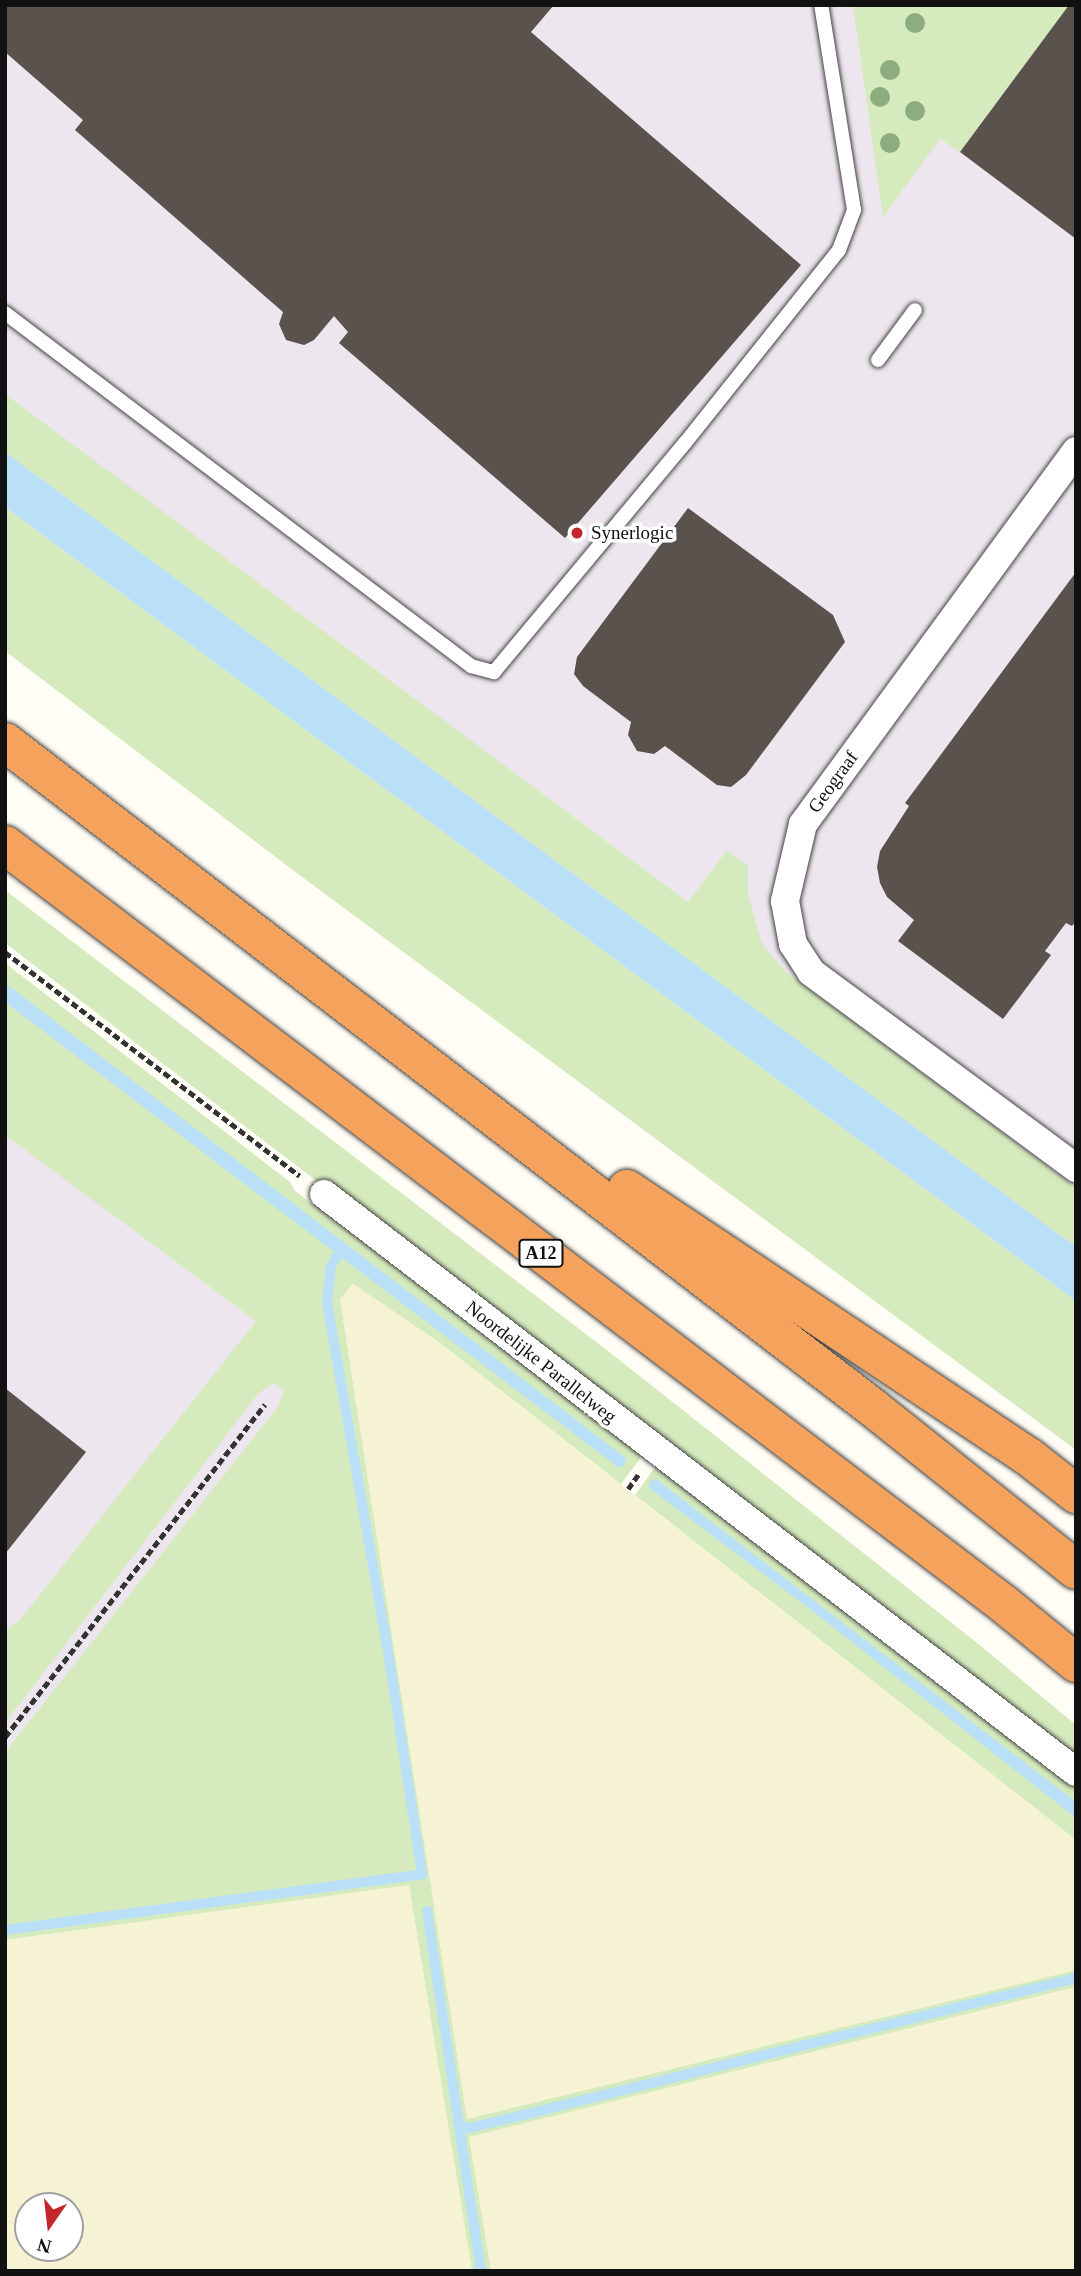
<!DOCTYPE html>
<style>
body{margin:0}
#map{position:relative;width:1081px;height:2276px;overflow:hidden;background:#fffdf5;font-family:Georgia,serif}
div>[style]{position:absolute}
.industrial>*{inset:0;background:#eee6ef}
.farmland>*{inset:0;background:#f6f3d4}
.green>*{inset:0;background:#d5ebbd}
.water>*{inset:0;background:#b9e0f7}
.stream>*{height:10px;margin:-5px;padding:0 5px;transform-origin:5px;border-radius:5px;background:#b9e0f7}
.building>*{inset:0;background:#5a524d}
.path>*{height:4.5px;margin-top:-2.25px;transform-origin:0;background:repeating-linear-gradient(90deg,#333 0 7px,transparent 0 10.5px)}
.roads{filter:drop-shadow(0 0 2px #444) drop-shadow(0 0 2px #444)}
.lane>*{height:14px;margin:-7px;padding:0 7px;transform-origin:7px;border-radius:7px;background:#fff}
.street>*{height:28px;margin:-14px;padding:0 14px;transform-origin:14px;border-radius:14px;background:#fff}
.highway>*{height:38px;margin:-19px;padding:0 19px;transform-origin:19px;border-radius:19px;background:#f5a25d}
.trees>*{width:20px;height:20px;margin:-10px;border-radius:50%;background:#8dad7f}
.dots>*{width:19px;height:19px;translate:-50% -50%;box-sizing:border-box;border:4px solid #fff;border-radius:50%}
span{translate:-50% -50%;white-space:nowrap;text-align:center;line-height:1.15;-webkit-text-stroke:7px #fff;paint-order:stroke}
.shield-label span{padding:2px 5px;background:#fff;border:2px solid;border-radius:5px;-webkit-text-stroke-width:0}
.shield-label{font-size:18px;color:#111;font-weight:700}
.poi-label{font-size:19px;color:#111}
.left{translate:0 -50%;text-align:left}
.street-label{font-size:19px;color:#111}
.frame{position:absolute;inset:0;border:7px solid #111;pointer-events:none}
.north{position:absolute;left:14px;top:2192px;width:70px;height:70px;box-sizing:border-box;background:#fff;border:2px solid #a0a0a0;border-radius:50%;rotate:194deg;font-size:19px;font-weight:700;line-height:28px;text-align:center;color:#111}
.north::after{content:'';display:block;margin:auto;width:24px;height:32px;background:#c4262e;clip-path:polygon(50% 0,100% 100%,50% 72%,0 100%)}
</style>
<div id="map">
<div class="industrial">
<div style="clip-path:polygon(5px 5px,1076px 5px,1076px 1274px,5px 477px)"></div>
<div style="clip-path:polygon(5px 991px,327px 1303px,422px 1874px,5px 1930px)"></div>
</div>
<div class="farmland">
<div style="clip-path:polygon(353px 1284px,436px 1340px,1076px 1840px,1076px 1970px,467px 2119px,340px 1299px)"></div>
<div style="clip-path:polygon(evenodd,409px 1884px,472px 2271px,5px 2271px,5px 1940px,409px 1884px,28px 2206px,70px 2206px,70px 2248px,28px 2248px,28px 2206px)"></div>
<div style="clip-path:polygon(1076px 1987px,1076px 2271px,491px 2271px,469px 2137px)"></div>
</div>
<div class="green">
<div style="clip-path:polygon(853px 5px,1069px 5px,960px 152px,940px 139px,883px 217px)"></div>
<div style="clip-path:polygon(5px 394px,688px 902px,727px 850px,748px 866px,748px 894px,762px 944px,786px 972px,1076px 1188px,1076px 1247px,5px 452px)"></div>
<div style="clip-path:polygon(5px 507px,1076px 1301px,1076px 1450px,294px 871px,5px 651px)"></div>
<div style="clip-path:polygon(5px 890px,608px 1351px,976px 1642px,1076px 1725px,1076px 1761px,5px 943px)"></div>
<div style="clip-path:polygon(5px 963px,290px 1182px,294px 1190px,313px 1205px,326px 1208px,627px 1437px,642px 1456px,621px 1484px,436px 1340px,353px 1284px,340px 1299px,467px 2119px,1076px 1970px,1076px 1987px,469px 2137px,491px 2271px,472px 2271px,409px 1885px,5px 1940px,5px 1752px,277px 1408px,284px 1390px,274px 1383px,258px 1394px,5px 1723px,5px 1631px,19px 1621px,256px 1321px,5px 1135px)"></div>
<div style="clip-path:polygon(656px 1466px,1076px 1782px,1076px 1840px,635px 1495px)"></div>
</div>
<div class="water">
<div style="clip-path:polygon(5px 452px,1076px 1247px,1076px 1301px,5px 507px)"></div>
<div style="clip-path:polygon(5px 983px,626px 1458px,625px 1464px,619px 1468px,5px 1002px)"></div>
<div style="clip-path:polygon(656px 1479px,1076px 1802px,1076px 1818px,811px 1610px,649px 1488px,650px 1481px)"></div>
</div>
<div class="stream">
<div style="left:427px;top:1911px;width:364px;rotate:81.5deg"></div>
<div style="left:5px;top:1930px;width:421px;rotate:-7.6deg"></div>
<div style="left:422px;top:1874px;width:219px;rotate:-98.7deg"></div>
<div style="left:389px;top:1658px;width:360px;rotate:-99.9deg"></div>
<div style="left:327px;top:1303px;width:37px;rotate:-84deg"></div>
<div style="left:331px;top:1266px;width:21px;rotate:-59deg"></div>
<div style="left:459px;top:2125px;width:11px;rotate:15deg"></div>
<div style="left:470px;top:2128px;width:624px;rotate:-13.9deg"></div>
</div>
<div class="building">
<div style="clip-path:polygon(5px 5px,554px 5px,531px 32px,801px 265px,565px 538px,339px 343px,348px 332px,334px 316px,314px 340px,304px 345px,286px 340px,279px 324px,283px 312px,75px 130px,83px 120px,5px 52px)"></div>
<div style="clip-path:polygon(1069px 5px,1076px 5px,1076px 239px,960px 152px)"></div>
<div style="clip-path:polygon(688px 508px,833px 615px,845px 642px,746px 775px,731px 787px,717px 785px,665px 746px,654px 754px,637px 751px,628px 735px,631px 722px,583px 686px,574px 674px,577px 657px)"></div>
<div style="clip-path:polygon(1076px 572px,1076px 921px,1072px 926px,1066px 923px,1045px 951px,1051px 955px,1003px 1019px,898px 941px,914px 920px,887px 897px,880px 883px,877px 867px,880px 851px,909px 806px,905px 803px)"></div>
<div style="clip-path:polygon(5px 1388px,86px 1452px,5px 1554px)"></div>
</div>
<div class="path">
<div style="left:5px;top:952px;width:370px;rotate:37.2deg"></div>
<div style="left:628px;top:1489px;width:19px;rotate:-55deg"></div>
<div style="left:5px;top:1737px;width:422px;rotate:-52deg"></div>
</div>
<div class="roads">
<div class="lane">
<div style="left:5px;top:313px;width:585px;rotate:37.14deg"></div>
<div style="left:471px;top:666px;width:24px;rotate:15deg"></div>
<div style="left:494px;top:672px;width:298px;rotate:-50.2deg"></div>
<div style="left:685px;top:443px;width:247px;rotate:-51.4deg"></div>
<div style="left:839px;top:250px;width:43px;rotate:-69.4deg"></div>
<div style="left:854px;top:210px;width:208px;rotate:-99.1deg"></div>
<div style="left:878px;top:360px;width:62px;rotate:-53.5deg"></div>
</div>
<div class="street">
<div style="left:1076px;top:451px;width:462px;rotate:126.2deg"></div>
<div style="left:803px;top:824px;width:79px;rotate:103.2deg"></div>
<div style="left:785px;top:901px;width:44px;rotate:79.5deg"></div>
<div style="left:793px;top:944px;width:33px;rotate:57deg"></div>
<div style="left:811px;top:972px;width:330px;rotate:36.5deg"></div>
<div style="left:324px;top:1194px;width:948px;rotate:37.55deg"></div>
</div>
<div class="highway">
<div style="left:5px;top:742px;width:1093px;rotate:37.49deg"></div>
<div style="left:872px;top:1407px;width:261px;rotate:38.6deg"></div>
<div style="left:5px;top:845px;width:1256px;rotate:37.23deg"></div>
<div style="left:1005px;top:1605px;width:92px;rotate:39.2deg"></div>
<div style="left:627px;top:1189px;width:483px;rotate:33.7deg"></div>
<div style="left:1029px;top:1457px;width:60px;rotate:38.2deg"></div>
</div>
</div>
<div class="trees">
<div style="left:915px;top:23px"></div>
<div style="left:890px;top:70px"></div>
<div style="left:880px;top:97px"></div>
<div style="left:915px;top:111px"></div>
<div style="left:890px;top:143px"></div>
</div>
<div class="dots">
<div style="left:577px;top:533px;background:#c4262e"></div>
</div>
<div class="shield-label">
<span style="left:541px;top:1253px">A12</span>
</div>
<div class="poi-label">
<span class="left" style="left:591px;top:533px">Synerlogic</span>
</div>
<div class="street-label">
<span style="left:833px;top:782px;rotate:-54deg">Geograaf</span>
<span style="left:541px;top:1362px;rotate:38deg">Noordelijke Parallelweg</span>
</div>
<div class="frame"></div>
<div class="north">N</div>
</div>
